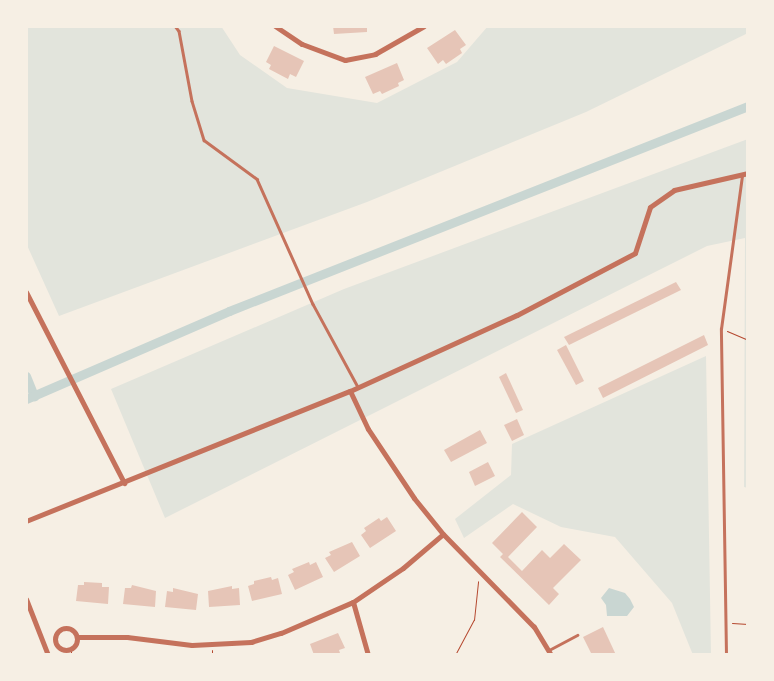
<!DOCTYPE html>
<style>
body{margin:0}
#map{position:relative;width:774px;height:681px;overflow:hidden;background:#f6efe4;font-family:Karla,sans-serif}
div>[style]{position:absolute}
.green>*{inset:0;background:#e2e4dc}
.water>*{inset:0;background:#c9d6d2}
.canal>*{height:9px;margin:-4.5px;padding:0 4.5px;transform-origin:4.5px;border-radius:4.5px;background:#c9d6d2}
.building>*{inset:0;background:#e6c5b7}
.path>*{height:1px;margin:-0.5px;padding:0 0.5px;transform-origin:0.5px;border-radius:0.5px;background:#b5482f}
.service>*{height:2.5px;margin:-1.25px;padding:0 1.25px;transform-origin:1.25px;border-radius:1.25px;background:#c5725c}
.minor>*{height:5px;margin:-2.5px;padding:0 2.5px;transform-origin:2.5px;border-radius:2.5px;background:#c5725c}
.minor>.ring{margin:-2.5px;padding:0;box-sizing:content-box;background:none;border:5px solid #c5725c;border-radius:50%}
span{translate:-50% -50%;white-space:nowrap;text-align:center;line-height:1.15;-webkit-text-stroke:5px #f6efe4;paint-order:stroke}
.frame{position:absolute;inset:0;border:28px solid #f6efe4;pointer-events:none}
</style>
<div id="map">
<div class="green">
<div style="clip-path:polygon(26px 26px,221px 26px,240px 55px,287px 88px,377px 103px,457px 62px,488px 26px,748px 26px,748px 33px,586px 112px,367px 202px,59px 316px,26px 243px)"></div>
<div style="clip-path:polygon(748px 139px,748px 488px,744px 487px,745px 238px,707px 246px,165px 518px,111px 389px,344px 289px)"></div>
<div style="clip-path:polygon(706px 356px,711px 655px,693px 655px,672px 603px,615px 537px,561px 527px,513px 504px,464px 538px,455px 519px,511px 475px,512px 444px)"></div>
</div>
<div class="water">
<div style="clip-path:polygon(609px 588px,625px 593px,630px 599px,634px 607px,627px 616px,607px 616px,606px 605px,601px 598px)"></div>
</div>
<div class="canal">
<div style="left:26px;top:376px;width:22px;rotate:68deg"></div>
<div style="left:26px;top:399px;width:221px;rotate:-23.4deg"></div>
<div style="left:229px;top:311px;width:558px;rotate:-21.55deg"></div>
</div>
<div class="building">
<div style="clip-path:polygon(333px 26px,367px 26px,367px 32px,334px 34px)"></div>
<div style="clip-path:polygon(455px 30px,466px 45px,460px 49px,462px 53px,446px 64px,443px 60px,438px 64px,427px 48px)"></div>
<div style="clip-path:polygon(274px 46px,304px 61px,296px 77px,290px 74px,288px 79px,269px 69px,271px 65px,266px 62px)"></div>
<div style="clip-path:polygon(397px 63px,404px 80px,398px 83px,399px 86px,382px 94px,380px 91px,373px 94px,365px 77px)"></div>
<div style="clip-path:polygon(676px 282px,681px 290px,569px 345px,564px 337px)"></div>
<div style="clip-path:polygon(704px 335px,708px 345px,603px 398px,598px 388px)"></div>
<div style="clip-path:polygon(566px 345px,584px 381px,576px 385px,557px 350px)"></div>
<div style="clip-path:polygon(506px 373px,523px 410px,516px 413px,499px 377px)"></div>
<div style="clip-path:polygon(517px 419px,524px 435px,512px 441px,504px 425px)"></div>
<div style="clip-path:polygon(480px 430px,487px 443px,451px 462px,444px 450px)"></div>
<div style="clip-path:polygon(488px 462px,495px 476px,475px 486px,469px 472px)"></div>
<div style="clip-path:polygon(522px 512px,537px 527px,508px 557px,522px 571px,542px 550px,550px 558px,564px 544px,581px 560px,553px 588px,559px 594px,549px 605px,500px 557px,503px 554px,492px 543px)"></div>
<div style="clip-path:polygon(387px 517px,396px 531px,370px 548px,361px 535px,366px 531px,364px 528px,379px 518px,381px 521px)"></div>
<div style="clip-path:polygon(352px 542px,360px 556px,334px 572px,325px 558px,331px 555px,329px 552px)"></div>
<div style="clip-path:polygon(309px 562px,310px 565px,316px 562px,323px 577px,295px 590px,288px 575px,294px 572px,292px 569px)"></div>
<div style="clip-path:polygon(271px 577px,272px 580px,278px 578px,282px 594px,252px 601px,248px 586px,254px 584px,254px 581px)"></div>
<div style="clip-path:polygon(84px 582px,102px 583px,102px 587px,109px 587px,108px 604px,76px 601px,78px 585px,84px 585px)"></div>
<div style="clip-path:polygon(132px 585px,156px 591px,155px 607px,123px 604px,125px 588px,131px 588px)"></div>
<div style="clip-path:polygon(232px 586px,232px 589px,239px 588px,240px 605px,209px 607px,208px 591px)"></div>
<div style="clip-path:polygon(173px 588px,198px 594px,196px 610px,165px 607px,167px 591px,173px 592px)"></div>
<div style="clip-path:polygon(603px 627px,616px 655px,592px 655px,583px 637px)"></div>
<div style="clip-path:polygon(338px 633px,345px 648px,339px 650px,340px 653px,314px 655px,310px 644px)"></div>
</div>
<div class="path">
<div style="left:727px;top:331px;width:23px;rotate:23deg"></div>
<div style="left:732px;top:623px;width:16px;rotate:4deg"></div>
<div style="left:212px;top:650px;width:5px;rotate:90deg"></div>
<div style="left:71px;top:655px;width:6px;rotate:-90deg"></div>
<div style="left:455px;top:655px;width:40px;rotate:-62deg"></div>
<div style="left:474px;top:620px;width:39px;rotate:-84deg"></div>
</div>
<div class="service">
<div style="left:175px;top:26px;width:6px;rotate:51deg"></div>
<div style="left:179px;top:31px;width:71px;rotate:79.5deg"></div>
<div style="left:192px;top:101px;width:41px;rotate:72.9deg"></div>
<div style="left:204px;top:140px;width:66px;rotate:36.3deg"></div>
<div style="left:257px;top:179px;width:137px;rotate:65.9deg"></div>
<div style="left:313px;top:304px;width:94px;rotate:61.5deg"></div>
<div style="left:549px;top:650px;width:32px;rotate:-28deg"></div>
<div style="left:726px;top:655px;width:326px;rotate:-90.9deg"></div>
<div style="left:721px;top:329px;width:154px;rotate:-82.2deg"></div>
</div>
<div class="minor">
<div style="left:275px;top:26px;width:32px;rotate:34deg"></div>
<div style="left:302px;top:44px;width:46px;rotate:20.4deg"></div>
<div style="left:345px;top:60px;width:31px;rotate:-11deg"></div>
<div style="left:375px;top:54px;width:56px;rotate:-29.7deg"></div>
<div style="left:26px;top:292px;width:215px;rotate:62.8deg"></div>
<div style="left:26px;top:521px;width:349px;rotate:-21.9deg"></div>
<div style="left:26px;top:599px;width:60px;rotate:68.6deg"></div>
<div style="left:353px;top:602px;width:60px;rotate:-34.2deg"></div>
<div style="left:403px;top:568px;width:52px;rotate:-40.4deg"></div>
<div class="ring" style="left:55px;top:628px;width:17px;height:17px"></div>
<div style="left:78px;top:637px;width:49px"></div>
<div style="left:127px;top:637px;width:65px;rotate:7deg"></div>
<div style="left:192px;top:645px;width:59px;rotate:-2.9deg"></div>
<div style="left:251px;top:642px;width:31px;rotate:-17deg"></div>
<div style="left:281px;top:633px;width:78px;rotate:-23.3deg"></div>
<div style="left:353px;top:602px;width:55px;rotate:74.2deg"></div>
<div style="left:551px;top:655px;width:33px;rotate:-121deg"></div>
<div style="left:534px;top:627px;width:130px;rotate:-134.4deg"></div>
<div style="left:443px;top:534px;width:46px;rotate:-128.9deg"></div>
<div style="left:414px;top:498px;width:83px;rotate:-123.7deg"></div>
<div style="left:368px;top:429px;width:42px;rotate:-115.3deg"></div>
<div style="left:350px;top:391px;width:183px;rotate:-24.5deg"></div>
<div style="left:517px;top:315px;width:133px;rotate:-27.7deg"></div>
<div style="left:635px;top:253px;width:48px;rotate:-71.9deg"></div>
<div style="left:650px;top:207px;width:29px;rotate:-35deg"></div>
<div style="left:674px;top:190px;width:76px;rotate:-12.9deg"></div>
</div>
<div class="frame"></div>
</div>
